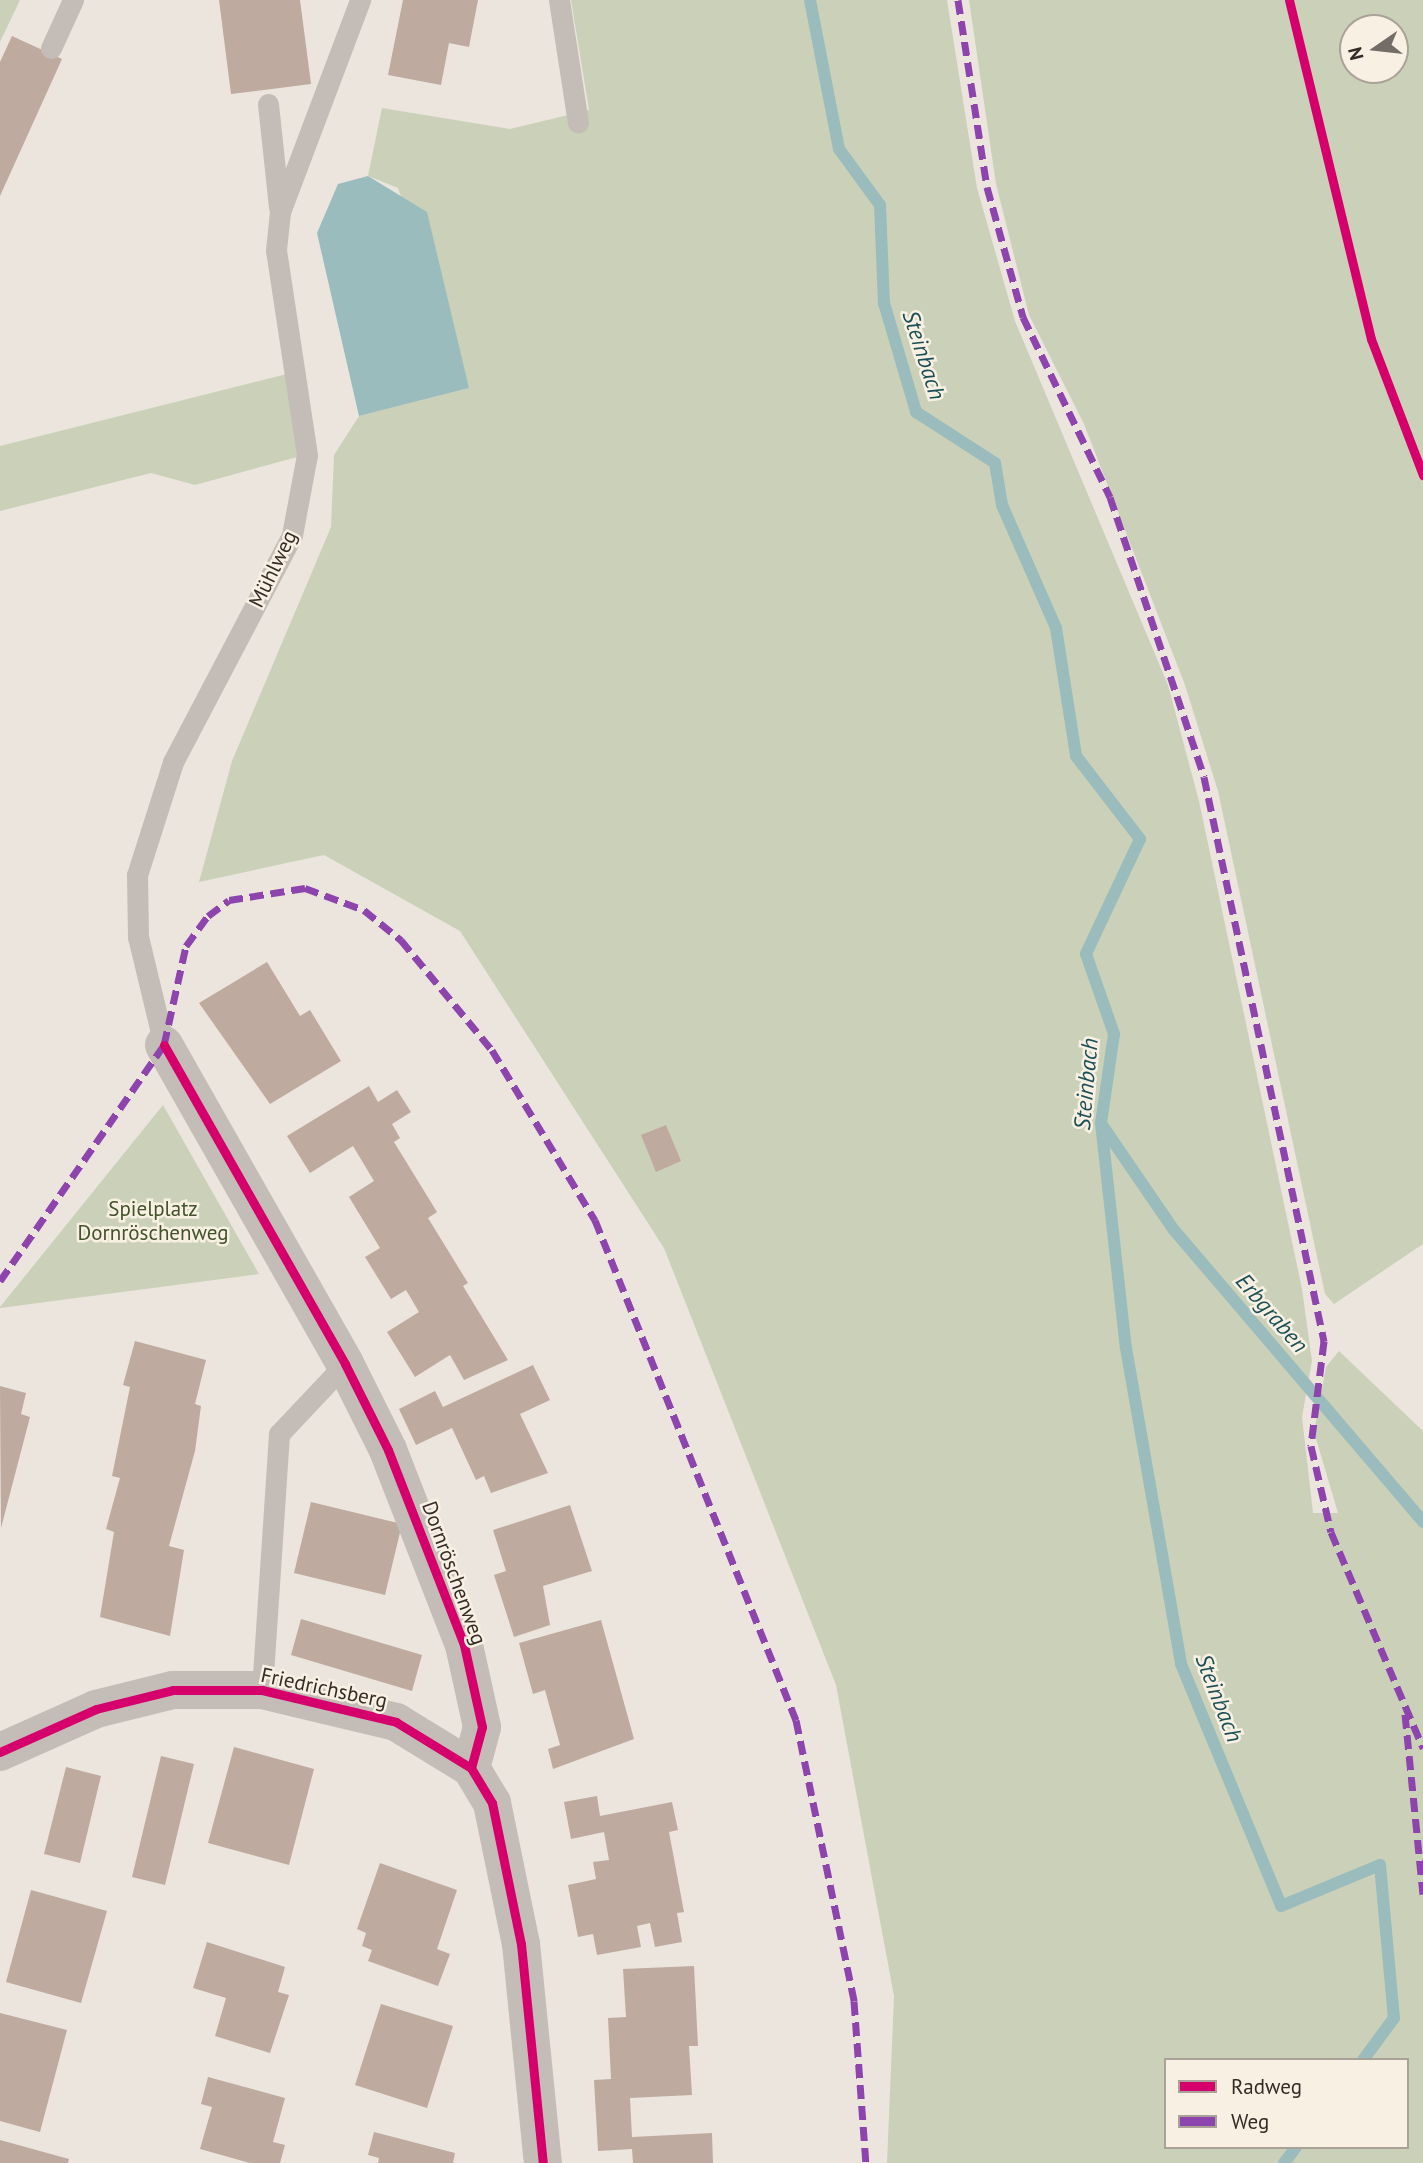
<!DOCTYPE html>
<meta charset="utf-8">
<style>
body{margin:0}
#map{position:relative;width:1423px;height:2163px;overflow:hidden;background:#ebe5de;font-family:"PT Sans",sans-serif}
div>[style]{position:absolute}
.green>*{inset:0;background:#cbd1b8}
.water>*{inset:0;background:#9abcbc}
.stream>*{height:12px;margin:-6px;padding:0 6px;transform-origin:6px;border-radius:6px;background:#9abcbc}
.building>*{inset:0;background:#bfaa9f}
.lane>*{height:21px;margin:-10.5px;padding:0 10.5px;transform-origin:10.5px;border-radius:10.5px;background:#c4bdb7}
.street>*{height:38px;margin:-19px;padding:0 19px;transform-origin:19px;border-radius:19px;background:#c4bdb7}
.quiet>*{height:7px;margin-top:-3.5px;transform-origin:0;background:repeating-linear-gradient(90deg,#8e44ad 0 14px,transparent 0 21px)}
.cycleway>*{height:9px;margin:-4.5px;padding:0 4.5px;transform-origin:4.5px;border-radius:4.5px;background:#d6006c}
span{translate:-50% -50%;white-space:nowrap;text-align:center;line-height:1.15;-webkit-text-stroke:5px #f9f0e4;paint-order:stroke}
.street-label{font-size:21px;color:#342b26}
.park-label{font-size:21px;color:#42522a}
.water-label{font-size:23px;color:#1c5055;font-style:italic}
.legend{position:absolute;left:1164px;top:2058px;width:245px;height:91px;box-sizing:border-box;background:#f9f0e4;border:2px solid #aaa198;margin:0;padding:9px 12px;list-style:none;font-size:21px;color:#342b26}
.legend li{display:flex;align-items:center;gap:14px;height:35px}
.legend b{width:35px;border:2px solid #aaa198}
.north{position:absolute;left:1339px;top:14px;width:70px;height:70px;box-sizing:border-box;background:#f9f0e4;border:2px solid #aaa198;border-radius:50%;rotate:256deg;font-size:19px;font-weight:700;line-height:28px;text-align:center;color:#342b26}
.north::after{content:'';display:block;margin:auto;width:24px;height:32px;background:#746c66;clip-path:polygon(50% 0,100% 100%,50% 72%,0 100%)}
</style>
<div id="map">
<div class="green">
<div style="clip-path:polygon(0 0,20px 0,0 42px)"></div>
<div style="clip-path:polygon(evenodd,571px 0,947px 0,977px 188px,1015px 321px,1168px 685px,1199px 801px,1302px 1289px,1312px 1361px,1302px 1417px,1313px 1513px,1338px 1513px,1314px 1432px,1326px 1367px,1339px 1351px,1423px 1431px,1423px 2163px,887px 2163px,894px 1996px,836px 1685px,664px 1248px,460px 931px,324px 855px,199px 882px,232px 761px,331px 527px,334px 455px,359px 416px,469px 388px,398px 188px,368px 176px,382px 108px,510px 129px,589px 110px,571px 0,1166px 2060px,1407px 2060px,1407px 2147px,1166px 2147px,1166px 2060px)"></div>
<div style="clip-path:polygon(evenodd,969px 0,1423px 0,1423px 1244px,1334px 1304px,1325px 1294px,1218px 791px,1185px 685px,1084px 424px,1029px 315px,996px 184px,969px 0,1353px 28px,1395px 28px,1395px 70px,1353px 70px,1353px 28px)"></div>
<div style="clip-path:polygon(287px 374px,301px 456px,195px 485px,151px 473px,0 511px,0 446px)"></div>
<div style="clip-path:polygon(163px 1105px,259px 1274px,0 1308px,0 1307px)"></div>
</div>
<div class="water">
<div style="clip-path:polygon(368px 176px,427px 212px,469px 388px,359px 416px,317px 233px,338px 184px)"></div>
</div>
<div class="stream">
<div style="left:810px;top:0;width:152px;rotate:79deg"></div>
<div style="left:839px;top:149px;width:69px;rotate:53.8deg"></div>
<div style="left:880px;top:205px;width:98px;rotate:87.7deg"></div>
<div style="left:884px;top:303px;width:114px;rotate:73.6deg"></div>
<div style="left:916px;top:412px;width:94px;rotate:32.8deg"></div>
<div style="left:995px;top:463px;width:43px;rotate:80.5deg"></div>
<div style="left:1002px;top:505px;width:134px;rotate:66.3deg"></div>
<div style="left:1056px;top:628px;width:130px;rotate:81.1deg"></div>
<div style="left:1076px;top:756px;width:105px;rotate:52.4deg"></div>
<div style="left:1140px;top:839px;width:127px;rotate:115.2deg"></div>
<div style="left:1086px;top:954px;width:85px;rotate:70.7deg"></div>
<div style="left:1114px;top:1034px;width:90px;rotate:98.3deg"></div>
<div style="left:1101px;top:1123px;width:226px;rotate:83.7deg"></div>
<div style="left:1126px;top:1348px;width:321px;rotate:80.1deg"></div>
<div style="left:1181px;top:1664px;width:262px;rotate:67.5deg"></div>
<div style="left:1281px;top:1906px;width:107px;rotate:-22.5deg"></div>
<div style="left:1380px;top:1865px;width:154px;rotate:84.8deg"></div>
<div style="left:1394px;top:2018px;width:52px;rotate:126.4deg"></div>
<div style="left:1102px;top:1125px;width:127px;rotate:55.6deg"></div>
<div style="left:1174px;top:1230px;width:384px;rotate:49.5deg"></div>
<div style="left:1284px;top:2163px;width:20px;rotate:-53deg"></div>
</div>
<div class="building">
<div style="clip-path:polygon(219px 0,300px 0,311px 84px,231px 94px)"></div>
<div style="clip-path:polygon(403px 0,478px 0,469px 47px,449px 43px,441px 85px,388px 75px)"></div>
<div style="clip-path:polygon(12px 36px,62px 59px,0 196px,0 62px)"></div>
<div style="clip-path:polygon(267px 962px,300px 1016px,310px 1010px,341px 1061px,270px 1104px,199px 1003px)"></div>
<div style="clip-path:polygon(369px 1086px,378px 1102px,397px 1090px,411px 1112px,392px 1124px,400px 1138px,394px 1142px,437px 1212px,428px 1218px,468px 1283px,463px 1286px,508px 1360px,464px 1380px,450px 1355px,415px 1377px,387px 1332px,419px 1312px,406px 1290px,391px 1299px,365px 1257px,380px 1248px,349px 1197px,374px 1181px,353px 1146px,310px 1173px,287px 1136px)"></div>
<div style="clip-path:polygon(666px 1125px,681px 1161px,656px 1172px,641px 1135px)"></div>
<div style="clip-path:polygon(135px 1341px,206px 1360px,195px 1404px,201px 1406px,195px 1451px,169px 1546px,184px 1550px,170px 1636px,100px 1617px,114px 1532px,106px 1529px,120px 1478px,112px 1476px,130px 1387px,123px 1385px)"></div>
<div style="clip-path:polygon(533px 1365px,550px 1400px,520px 1414px,548px 1473px,491px 1493px,484px 1476px,476px 1480px,452px 1428px,416px 1445px,399px 1409px,435px 1391px,443px 1407px)"></div>
<div style="clip-path:polygon(0 1386px,26px 1393px,21px 1414px,30px 1417px,1px 1528px)"></div>
<div style="clip-path:polygon(311px 1502px,402px 1524px,385px 1595px,294px 1573px)"></div>
<div style="clip-path:polygon(570px 1505px,592px 1571px,543px 1586px,550px 1625px,514px 1637px,494px 1575px,506px 1571px,493px 1530px)"></div>
<div style="clip-path:polygon(301px 1619px,422px 1655px,412px 1691px,291px 1655px)"></div>
<div style="clip-path:polygon(601px 1620px,634px 1739px,553px 1769px,548px 1749px,560px 1745px,545px 1690px,533px 1694px,519px 1643px)"></div>
<div style="clip-path:polygon(234px 1747px,314px 1769px,289px 1865px,208px 1843px)"></div>
<div style="clip-path:polygon(161px 1756px,194px 1764px,165px 1885px,132px 1877px)"></div>
<div style="clip-path:polygon(66px 1767px,101px 1776px,80px 1863px,44px 1854px)"></div>
<div style="clip-path:polygon(597px 1796px,600px 1816px,672px 1802px,678px 1830px,669px 1832px,684px 1912px,677px 1913px,682px 1942px,655px 1947px,650px 1923px,637px 1926px,641px 1947px,597px 1955px,593px 1934px,578px 1937px,568px 1885px,596px 1879px,593px 1862px,609px 1860px,604px 1832px,571px 1839px,564px 1802px)"></div>
<div style="clip-path:polygon(380px 1863px,457px 1890px,437px 1949px,450px 1954px,438px 1986px,368px 1961px,372px 1950px,362px 1946px,366px 1933px,357px 1929px)"></div>
<div style="clip-path:polygon(31px 1890px,107px 1911px,81px 2003px,6px 1982px)"></div>
<div style="clip-path:polygon(207px 1942px,285px 1967px,278px 1992px,289px 1995px,270px 2053px,215px 2036px,226px 1998px,193px 1988px)"></div>
<div style="clip-path:polygon(694px 1966px,698px 2046px,689px 2046px,692px 2095px,630px 2098px,632px 2137px,712px 2133px,713px 2163px,633px 2163px,632px 2149px,598px 2151px,594px 2080px,611px 2079px,608px 2018px,626px 2017px,623px 1969px)"></div>
<div style="clip-path:polygon(381px 2004px,453px 2026px,427px 2108px,355px 2085px)"></div>
<div style="clip-path:polygon(0 2013px,67px 2030px,40px 2132px,0 2121px)"></div>
<div style="clip-path:polygon(208px 2077px,285px 2098px,273px 2142px,285px 2145px,280px 2163px,250px 2163px,200px 2149px,212px 2107px,201px 2104px)"></div>
<div style="clip-path:polygon(374px 2132px,455px 2153px,453px 2163px,378px 2163px,379px 2158px,368px 2155px)"></div>
<div style="clip-path:polygon(0 2140px,69px 2159px,68px 2163px,0 2163px)"></div>
</div>
<div class="lane">
<div style="left:559px;top:0;width:124px;rotate:81.2deg"></div>
<div style="left:51px;top:48px;width:53px;rotate:-65.4deg"></div>
<div style="left:268px;top:104px;width:104px;rotate:83.9deg"></div>
<div style="left:164px;top:1045px;width:111px;rotate:-103.5deg"></div>
<div style="left:138px;top:937px;width:62px;rotate:-90.9deg"></div>
<div style="left:137px;top:875px;width:119px;rotate:-72.3deg"></div>
<div style="left:173px;top:762px;width:256px;rotate:-62.3deg"></div>
<div style="left:292px;top:535px;width:81px;rotate:-79.4deg"></div>
<div style="left:307px;top:455px;width:207px;rotate:-98.6deg"></div>
<div style="left:276px;top:250px;width:38px;rotate:-84deg"></div>
<div style="left:280px;top:212px;width:227px;rotate:-69.3deg"></div>
<div style="left:262px;top:1690px;width:257px;rotate:-86.2deg"></div>
<div style="left:279px;top:1434px;width:96px;rotate:-46.7deg"></div>
</div>
<div class="street">
<div style="left:164px;top:1045px;width:367px;rotate:60.4deg"></div>
<div style="left:345px;top:1364px;width:96px;rotate:63.4deg"></div>
<div style="left:388px;top:1450px;width:209px;rotate:68.7deg"></div>
<div style="left:464px;top:1645px;width:84px;rotate:77.6deg"></div>
<div style="left:482px;top:1727px;width:42px;rotate:105deg"></div>
<div style="left:471px;top:1768px;width:41px;rotate:59deg"></div>
<div style="left:492px;top:1803px;width:144px;rotate:78.4deg"></div>
<div style="left:521px;top:1944px;width:220px;rotate:84.3deg"></div>
<div style="left:0;top:1752px;width:105px;rotate:-24.1deg"></div>
<div style="left:96px;top:1709px;width:79px;rotate:-13.9deg"></div>
<div style="left:173px;top:1690px;width:89px"></div>
<div style="left:262px;top:1690px;width:138px;rotate:13.4deg"></div>
<div style="left:396px;top:1722px;width:88px;rotate:31.5deg"></div>
</div>
<div class="quiet">
<div style="left:958px;top:0;width:189px;rotate:81.2deg"></div>
<div style="left:987px;top:187px;width:135px;rotate:74.5deg"></div>
<div style="left:1023px;top:317px;width:200px;rotate:64.2deg"></div>
<div style="left:1110px;top:497px;width:295px;rotate:71.4deg"></div>
<div style="left:1204px;top:777px;width:577px;rotate:77.99deg"></div>
<div style="left:1324px;top:1341px;width:106px;rotate:97.1deg"></div>
<div style="left:1311px;top:1446px;width:88px;rotate:76.9deg"></div>
<div style="left:1331px;top:1532px;width:235px;rotate:66.9deg"></div>
<div style="left:0;top:1281px;width:287px;rotate:-55.2deg"></div>
<div style="left:164px;top:1045px;width:101px;rotate:-77.5deg"></div>
<div style="left:186px;top:946px;width:37px;rotate:-54deg"></div>
<div style="left:208px;top:916px;width:26px;rotate:-37deg"></div>
<div style="left:229px;top:900px;width:77px;rotate:-9deg"></div>
<div style="left:305px;top:888px;width:63px;rotate:20.4deg"></div>
<div style="left:364px;top:910px;width:48px;rotate:39deg"></div>
<div style="left:401px;top:940px;width:143px;rotate:50.4deg"></div>
<div style="left:492px;top:1050px;width:199px;rotate:58.8deg"></div>
<div style="left:595px;top:1220px;width:539px;rotate:68.1deg"></div>
<div style="left:796px;top:1720px;width:287px;rotate:78.3deg"></div>
<div style="left:854px;top:2001px;width:162px;rotate:85.8deg"></div>
<div style="left:1405px;top:1714px;width:181px;rotate:84.3deg"></div>
</div>
<div class="cycleway">
<div style="left:1289px;top:0;width:349px;rotate:76.4deg"></div>
<div style="left:1371px;top:339px;width:146px;rotate:69.1deg"></div>
<div style="left:164px;top:1045px;width:367px;rotate:60.4deg"></div>
<div style="left:345px;top:1364px;width:96px;rotate:63.4deg"></div>
<div style="left:388px;top:1450px;width:209px;rotate:68.7deg"></div>
<div style="left:464px;top:1645px;width:84px;rotate:77.6deg"></div>
<div style="left:482px;top:1727px;width:42px;rotate:105deg"></div>
<div style="left:471px;top:1768px;width:41px;rotate:59deg"></div>
<div style="left:492px;top:1803px;width:144px;rotate:78.4deg"></div>
<div style="left:521px;top:1944px;width:220px;rotate:84.3deg"></div>
<div style="left:0;top:1752px;width:105px;rotate:-24.1deg"></div>
<div style="left:96px;top:1709px;width:79px;rotate:-13.9deg"></div>
<div style="left:173px;top:1690px;width:89px"></div>
<div style="left:262px;top:1690px;width:138px;rotate:13.4deg"></div>
<div style="left:396px;top:1722px;width:88px;rotate:31.5deg"></div>
</div>
<div class="street-label">
<span style="left:273px;top:569px;rotate:-64deg">Mühlweg</span>
<span style="left:454px;top:1573px;rotate:70deg">Dornröschenweg</span>
<span style="left:324px;top:1688px;rotate:12deg">Friedrichsberg</span>
</div>
<div class="park-label">
<span style="left:153px;top:1221px">Spielplatz<br>Dornröschenweg</span>
</div>
<div class="water-label">
<span style="left:924px;top:355px;rotate:72deg">Steinbach</span>
<span style="left:1086px;top:1084px;rotate:-85deg">Steinbach</span>
<span style="left:1272px;top:1313px;rotate:49deg">Erbgraben</span>
<span style="left:1219px;top:1698px;rotate:69deg">Steinbach</span>
</div>
<ul class="legend">
<li><b style="height:9px;background:#d6006c"></b>Radweg</li>
<li><b style="height:9px;background:#8e44ad"></b>Weg</li>
</ul>
<div class="north">N</div>
</div>
